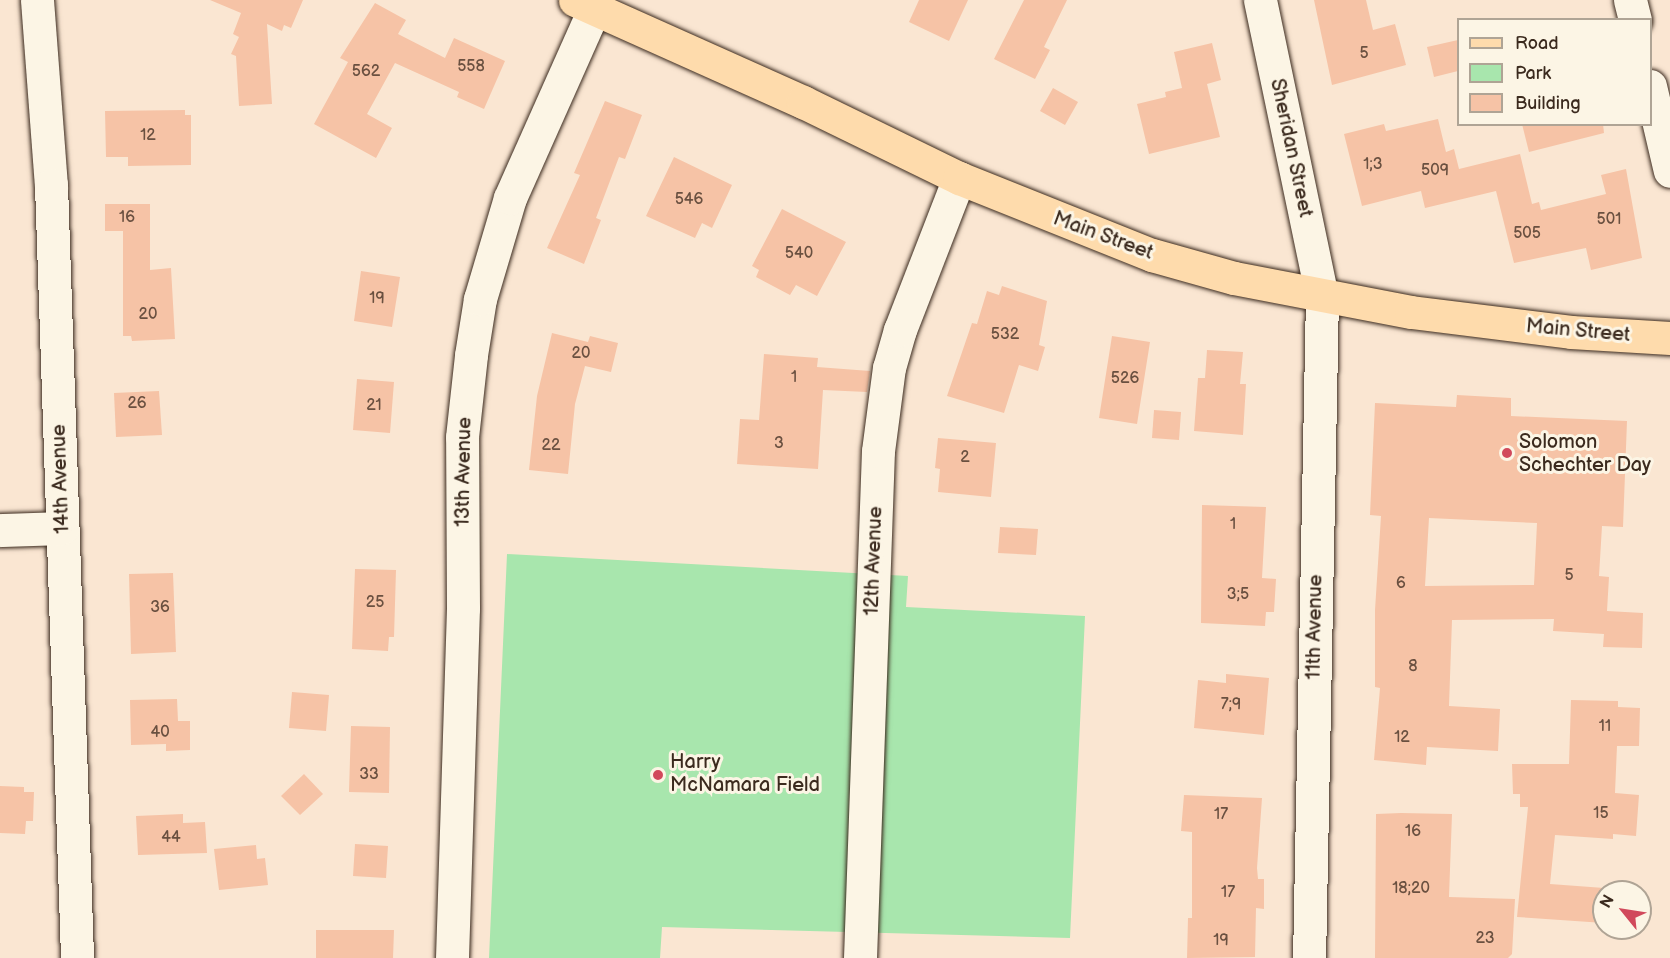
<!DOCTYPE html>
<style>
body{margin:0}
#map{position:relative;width:1670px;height:958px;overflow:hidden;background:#fae6d2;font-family:"Balsamiq Sans",sans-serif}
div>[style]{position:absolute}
.green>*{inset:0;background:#a8e6ad}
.building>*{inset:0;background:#f6c3a6}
.roads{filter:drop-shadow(0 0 2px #3b2a1e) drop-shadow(0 0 2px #3b2a1e)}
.minor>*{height:33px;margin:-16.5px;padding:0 16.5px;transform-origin:16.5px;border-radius:16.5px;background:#fcf5e5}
.major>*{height:33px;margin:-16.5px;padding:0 16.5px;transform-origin:16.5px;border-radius:16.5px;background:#fedbac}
.dots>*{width:16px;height:16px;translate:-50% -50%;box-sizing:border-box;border:3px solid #fcf5e5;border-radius:50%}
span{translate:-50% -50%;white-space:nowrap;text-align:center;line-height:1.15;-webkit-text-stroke:6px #fcf5e5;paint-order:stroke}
.number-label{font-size:16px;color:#6a5040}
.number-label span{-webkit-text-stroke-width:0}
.street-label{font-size:20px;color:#3b2a1e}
.poi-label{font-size:20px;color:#3b2a1e}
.left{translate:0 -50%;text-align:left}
.legend{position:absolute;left:1457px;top:18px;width:195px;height:108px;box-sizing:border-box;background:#fcf5e5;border:2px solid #afa495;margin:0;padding:8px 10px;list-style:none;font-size:18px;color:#3b2a1e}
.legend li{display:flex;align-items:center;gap:12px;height:30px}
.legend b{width:30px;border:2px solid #afa495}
.north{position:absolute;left:1592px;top:880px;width:60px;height:60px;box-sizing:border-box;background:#fcf5e5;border:2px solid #afa495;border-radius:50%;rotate:300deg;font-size:16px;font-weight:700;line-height:24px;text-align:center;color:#3b2a1e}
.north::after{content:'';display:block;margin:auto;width:21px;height:27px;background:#d1495b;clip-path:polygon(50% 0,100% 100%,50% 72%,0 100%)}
</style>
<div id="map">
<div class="green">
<div style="clip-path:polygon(507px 554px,908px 576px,906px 607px,1085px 616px,1070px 938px,662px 927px,660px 958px,489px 958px)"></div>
</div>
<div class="building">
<div style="clip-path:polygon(210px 0,303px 0,291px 28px,284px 25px,282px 31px,267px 24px,272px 104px,239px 106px,236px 56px,231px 54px,239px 37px,233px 34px,241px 13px)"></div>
<div style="clip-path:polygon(919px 0,968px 0,949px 41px,909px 22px)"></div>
<div style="clip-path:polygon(1024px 0,1067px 0,1044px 47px,1050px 50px,1035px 79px,994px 59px)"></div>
<div style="clip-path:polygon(1314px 0,1366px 0,1373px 30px,1395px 24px,1406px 65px,1332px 85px)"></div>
<div style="clip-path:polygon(375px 3px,406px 20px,398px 34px,445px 58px,454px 38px,505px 61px,484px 109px,457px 97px,459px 92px,395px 63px,367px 114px,392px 128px,376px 158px,314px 124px,348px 62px,340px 58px)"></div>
<div style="clip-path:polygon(1458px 40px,1458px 71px,1434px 77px,1427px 47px)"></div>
<div style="clip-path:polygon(1212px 43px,1221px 80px,1207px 84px,1220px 137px,1149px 154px,1137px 104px,1166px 97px,1165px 92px,1182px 88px,1174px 52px)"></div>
<div style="clip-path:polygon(1053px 88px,1078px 102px,1065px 125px,1040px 111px)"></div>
<div style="clip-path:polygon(605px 101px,642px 115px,625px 159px,619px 157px,596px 218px,601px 220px,584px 264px,547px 248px,580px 175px,574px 173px)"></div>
<div style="clip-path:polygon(185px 110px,185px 115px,191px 115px,191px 165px,128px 166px,128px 157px,106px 157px,105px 111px)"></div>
<div style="clip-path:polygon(1438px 119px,1446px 152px,1454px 149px,1459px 169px,1520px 154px,1532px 204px,1539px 202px,1541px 210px,1606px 194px,1601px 175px,1626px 169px,1642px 258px,1591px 270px,1586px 248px,1514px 263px,1496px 191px,1425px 208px,1421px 191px,1362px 206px,1344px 134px,1384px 124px,1386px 131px)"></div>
<div style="clip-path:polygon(1522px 124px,1603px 124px,1604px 133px,1529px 152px)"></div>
<div style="clip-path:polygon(674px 157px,732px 185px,712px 228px,702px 223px,695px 238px,646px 216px)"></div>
<div style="clip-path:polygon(105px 204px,150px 204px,150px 270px,171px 268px,175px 339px,132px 341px,131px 336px,123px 336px,123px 231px,105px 231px)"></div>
<div style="clip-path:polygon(782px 209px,846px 242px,817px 296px,796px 285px,790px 295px,756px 277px,759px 270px,752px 266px)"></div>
<div style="clip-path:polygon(361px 271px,400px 277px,392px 327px,354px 321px)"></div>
<div style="clip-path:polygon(1002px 286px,1047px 301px,1039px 345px,1045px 347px,1038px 371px,1019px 365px,1004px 413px,947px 396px,972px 323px,977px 324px,987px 291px,999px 295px)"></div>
<div style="clip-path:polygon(552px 333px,588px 342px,590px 336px,618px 343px,611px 372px,585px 366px,575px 404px,568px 474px,529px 470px,537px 396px)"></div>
<div style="clip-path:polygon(1112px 336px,1150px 342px,1137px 424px,1099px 418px)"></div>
<div style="clip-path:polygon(1207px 350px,1243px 352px,1240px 384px,1246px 384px,1243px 435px,1194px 431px,1198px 378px,1205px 378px)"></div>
<div style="clip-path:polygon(764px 354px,818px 358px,817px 367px,870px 371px,867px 392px,823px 390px,818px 469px,737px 464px,740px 419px,759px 420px)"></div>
<div style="clip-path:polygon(357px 379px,394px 382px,390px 433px,353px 430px)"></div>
<div style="clip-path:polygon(159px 391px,162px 435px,116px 437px,114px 393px)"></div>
<div style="clip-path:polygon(evenodd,1457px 395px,1511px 398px,1511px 416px,1627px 421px,1623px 527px,1602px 526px,1599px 576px,1609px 577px,1607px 611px,1643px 613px,1642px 648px,1603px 647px,1604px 634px,1553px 631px,1554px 619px,1452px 620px,1449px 706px,1500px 709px,1498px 751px,1427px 747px,1426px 765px,1374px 760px,1380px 688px,1375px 687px,1375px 610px,1381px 516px,1370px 515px,1375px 403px,1456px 407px,1457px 395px,1429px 518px,1537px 523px,1534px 585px,1425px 586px,1429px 518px)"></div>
<div style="clip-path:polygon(1154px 410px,1181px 412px,1179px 440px,1152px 438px)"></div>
<div style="clip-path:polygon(938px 438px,996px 443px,991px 497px,938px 492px,940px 469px,935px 468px)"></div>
<div style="clip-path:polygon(1202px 505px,1266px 507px,1262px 578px,1276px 579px,1274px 612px,1266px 612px,1265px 626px,1201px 623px)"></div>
<div style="clip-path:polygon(1000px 527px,1038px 529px,1036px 555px,998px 553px)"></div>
<div style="clip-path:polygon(355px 569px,396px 570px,394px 637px,389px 637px,388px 651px,352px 649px)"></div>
<div style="clip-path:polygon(173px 573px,176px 652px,131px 654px,129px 574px)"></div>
<div style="clip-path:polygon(1226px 674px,1269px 678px,1264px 735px,1194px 728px,1198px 680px,1226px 683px)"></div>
<div style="clip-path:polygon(292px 692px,329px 695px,326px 731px,289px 728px)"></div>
<div style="clip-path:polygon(177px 699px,178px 721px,190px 721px,190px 750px,166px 751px,166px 744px,131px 745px,130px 700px)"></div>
<div style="clip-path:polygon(1571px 700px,1618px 701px,1618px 707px,1640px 708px,1639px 746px,1617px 746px,1615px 793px,1639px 795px,1636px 836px,1613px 834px,1613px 839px,1555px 835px,1550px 884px,1604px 888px,1604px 923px,1517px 917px,1528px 807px,1520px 807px,1520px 794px,1513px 794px,1512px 764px,1569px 764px)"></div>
<div style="clip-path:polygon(351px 726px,390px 727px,389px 793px,349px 792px)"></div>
<div style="clip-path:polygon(304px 774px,323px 794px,300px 815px,281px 796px)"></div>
<div style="clip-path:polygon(0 786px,24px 787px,24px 792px,34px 792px,33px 821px,26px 821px,25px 834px,0 833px)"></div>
<div style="clip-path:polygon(1184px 795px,1262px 798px,1257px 868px,1258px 879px,1264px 879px,1264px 909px,1256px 908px,1255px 957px,1187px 958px,1188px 918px,1192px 918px,1192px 832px,1181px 831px)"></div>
<div style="clip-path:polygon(1401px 813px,1452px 814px,1449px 897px,1515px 899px,1512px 954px,1508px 958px,1375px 958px,1376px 814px)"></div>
<div style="clip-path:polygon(183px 814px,183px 823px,205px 822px,207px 853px,138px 855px,136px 816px)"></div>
<div style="clip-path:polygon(355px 844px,388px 846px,386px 878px,353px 876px)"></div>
<div style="clip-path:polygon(256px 845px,257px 859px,265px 858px,268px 885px,219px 890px,214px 849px)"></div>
<div style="clip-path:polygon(316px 930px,394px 930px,393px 958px,316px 958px)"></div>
</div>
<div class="roads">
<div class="minor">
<div style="left:37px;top:0;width:186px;rotate:85.7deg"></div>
<div style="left:51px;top:185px;width:773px;rotate:88.07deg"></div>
<div style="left:1260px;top:0;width:302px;rotate:78.2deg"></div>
<div style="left:1322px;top:296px;width:662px;rotate:91.12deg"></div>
<div style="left:1630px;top:0;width:21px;rotate:76deg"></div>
<div style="left:1650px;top:86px;width:87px;rotate:76.8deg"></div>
<div style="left:0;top:530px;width:62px;rotate:-1.8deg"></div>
<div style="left:452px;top:958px;width:350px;rotate:-88.2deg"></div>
<div style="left:463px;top:608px;width:171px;rotate:-90.3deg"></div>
<div style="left:462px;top:437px;width:82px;rotate:-83.7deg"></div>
<div style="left:471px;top:355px;width:57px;rotate:-80.9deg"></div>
<div style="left:480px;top:299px;width:105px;rotate:-73.5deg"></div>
<div style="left:510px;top:198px;width:207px;rotate:-66deg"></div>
<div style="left:860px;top:958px;width:507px;rotate:-87.97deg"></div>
<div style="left:878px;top:451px;width:84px;rotate:-82.5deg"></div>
<div style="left:889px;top:368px;width:40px;rotate:-74deg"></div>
<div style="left:900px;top:330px;width:163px;rotate:-68.8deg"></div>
</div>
<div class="major">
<div style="left:575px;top:0;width:250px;rotate:24.1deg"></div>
<div style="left:803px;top:102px;width:174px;rotate:26deg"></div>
<div style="left:959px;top:178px;width:208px;rotate:21.8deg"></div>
<div style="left:1152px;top:255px;width:85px;rotate:15.7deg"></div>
<div style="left:1234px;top:278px;width:180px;rotate:10.9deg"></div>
<div style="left:1411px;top:312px;width:161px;rotate:7.1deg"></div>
<div style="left:1571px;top:332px;width:99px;rotate:3.5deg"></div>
</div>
</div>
<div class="dots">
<div style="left:1507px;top:453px;background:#d1495b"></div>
<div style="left:658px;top:775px;background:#d1495b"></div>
</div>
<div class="number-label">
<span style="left:1364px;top:54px">5</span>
<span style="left:471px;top:67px">558</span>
<span style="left:366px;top:72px">562</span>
<span style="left:148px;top:136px">12</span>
<span style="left:1373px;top:165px">1;3</span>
<span style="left:1435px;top:171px">509</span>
<span style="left:689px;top:200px">546</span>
<span style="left:127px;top:218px">16</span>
<span style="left:1609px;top:220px">501</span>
<span style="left:1527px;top:234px">505</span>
<span style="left:799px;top:254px">540</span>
<span style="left:377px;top:299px">19</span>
<span style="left:148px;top:315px">20</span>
<span style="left:1005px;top:335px">532</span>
<span style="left:581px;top:354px">20</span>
<span style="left:794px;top:378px">1</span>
<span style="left:1125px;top:379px">526</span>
<span style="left:137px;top:404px">26</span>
<span style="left:374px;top:406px">21</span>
<span style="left:779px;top:444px">3</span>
<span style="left:551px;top:446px">22</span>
<span style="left:965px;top:458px">2</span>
<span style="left:1233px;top:525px">1</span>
<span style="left:1569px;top:576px">5</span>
<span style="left:1401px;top:584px">6</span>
<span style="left:1238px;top:595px">3;5</span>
<span style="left:375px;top:603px">25</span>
<span style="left:160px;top:608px">36</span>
<span style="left:1413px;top:667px">8</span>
<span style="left:1231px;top:705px">7;9</span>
<span style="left:1605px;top:727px">11</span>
<span style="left:160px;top:733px">40</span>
<span style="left:1402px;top:738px">12</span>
<span style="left:369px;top:775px">33</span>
<span style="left:1601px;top:814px">15</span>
<span style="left:1221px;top:815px">17</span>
<span style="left:1413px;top:832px">16</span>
<span style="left:171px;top:838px">44</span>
<span style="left:1411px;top:889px">18;20</span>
<span style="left:1228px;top:893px">17</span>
<span style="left:1485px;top:939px">23</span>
<span style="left:1221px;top:941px">19</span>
</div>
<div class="street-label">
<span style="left:1291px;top:148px;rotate:78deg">Sheridan Street</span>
<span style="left:1103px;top:236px;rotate:20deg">Main Street</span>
<span style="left:1578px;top:331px;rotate:5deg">Main Street</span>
<span style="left:464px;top:472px;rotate:-89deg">13th Avenue</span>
<span style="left:61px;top:479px;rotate:-92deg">14th Avenue</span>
<span style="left:874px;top:561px;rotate:-88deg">12th Avenue</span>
<span style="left:1315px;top:627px;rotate:-89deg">11th Avenue</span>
</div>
<div class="poi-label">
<span class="left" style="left:1519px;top:454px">Solomon<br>Schechter Day</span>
<span class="left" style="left:670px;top:774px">Harry<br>McNamara Field</span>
</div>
<ul class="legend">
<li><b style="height:8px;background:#fedbac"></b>Road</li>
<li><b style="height:16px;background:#a8e6ad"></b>Park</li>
<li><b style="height:16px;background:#f6c3a6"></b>Building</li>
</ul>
<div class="north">N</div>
</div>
